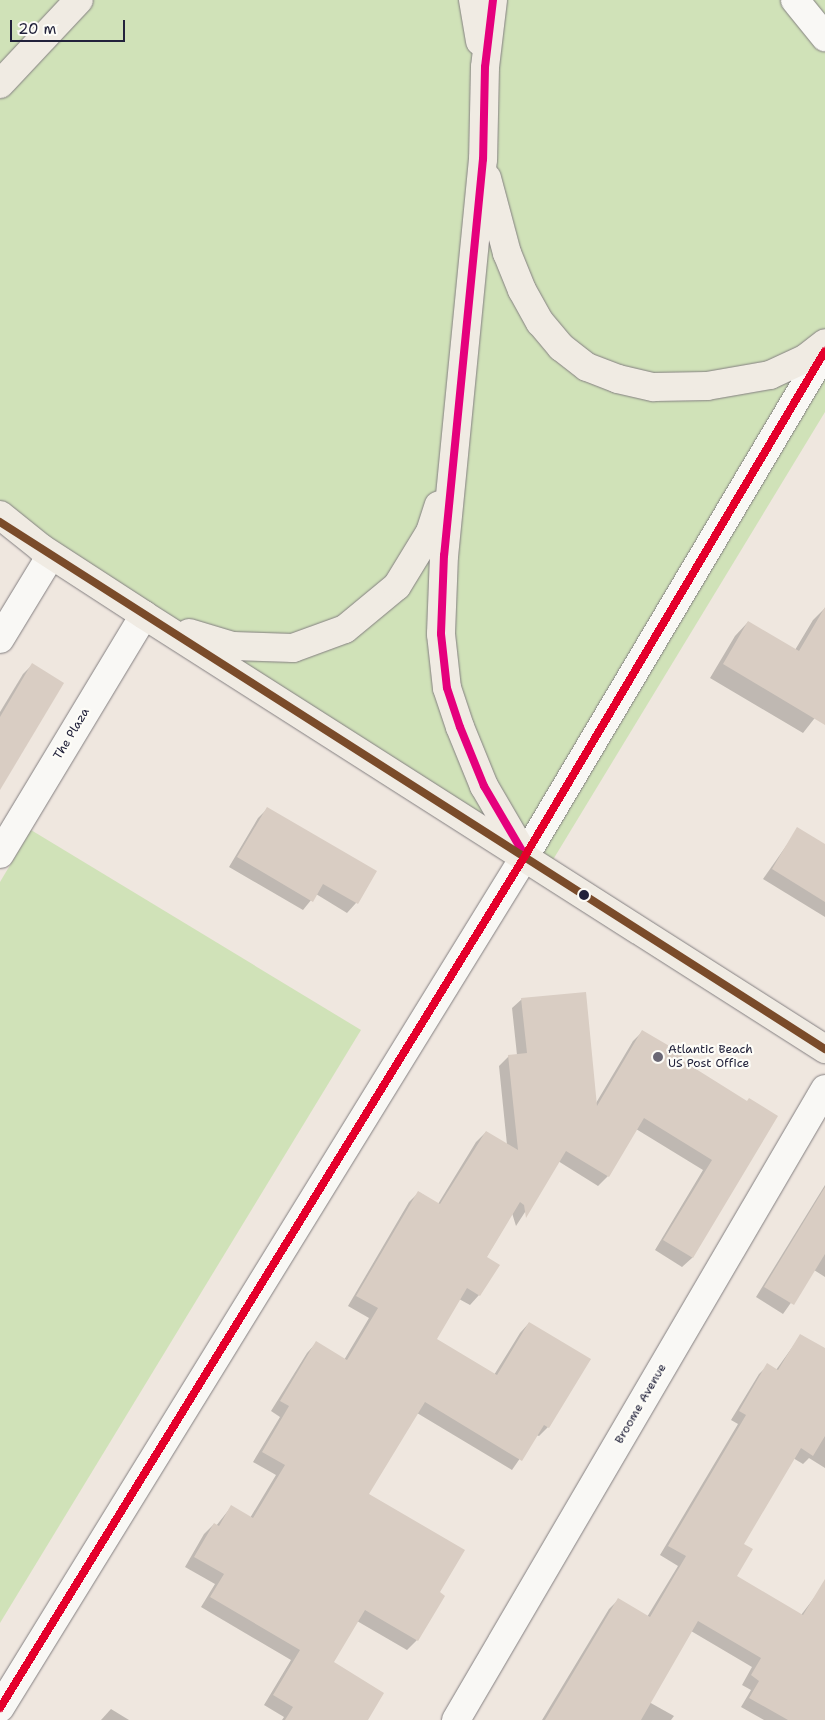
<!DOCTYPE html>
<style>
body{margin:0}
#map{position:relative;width:825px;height:1720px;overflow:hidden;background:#efe7df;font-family:"Shantell Sans",sans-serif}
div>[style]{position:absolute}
.green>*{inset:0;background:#d0e2b8}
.shadow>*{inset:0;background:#0003}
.building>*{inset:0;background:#d9cdc3}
.roads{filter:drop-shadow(0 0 1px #837f80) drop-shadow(0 0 1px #837f80)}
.minor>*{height:28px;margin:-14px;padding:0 14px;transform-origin:14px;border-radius:14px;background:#f9f8f5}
.highway>*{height:28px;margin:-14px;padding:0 14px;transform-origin:14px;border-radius:14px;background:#f0ebe3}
.bus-1>*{height:8px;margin:-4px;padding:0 4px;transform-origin:4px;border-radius:4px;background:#e5007d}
.bus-2>*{height:8px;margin:-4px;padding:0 4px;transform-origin:4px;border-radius:4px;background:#7a4b2a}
.bus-3>*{height:8px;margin:-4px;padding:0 4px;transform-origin:4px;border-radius:4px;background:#e4002b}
.dots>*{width:14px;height:14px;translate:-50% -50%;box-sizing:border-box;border:2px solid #fdfcf7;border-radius:50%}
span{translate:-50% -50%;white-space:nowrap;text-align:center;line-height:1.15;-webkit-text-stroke:4.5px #fdfcf7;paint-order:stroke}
.street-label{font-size:12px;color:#22223b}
.poi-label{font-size:12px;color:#22223b}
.left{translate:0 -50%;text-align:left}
.scale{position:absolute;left:10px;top:20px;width:115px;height:22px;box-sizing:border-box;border:2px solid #22223b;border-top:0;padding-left:6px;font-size:15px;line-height:18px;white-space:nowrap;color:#22223b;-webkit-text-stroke:4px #fdfcf7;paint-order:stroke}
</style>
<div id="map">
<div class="green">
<div style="clip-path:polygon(0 0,825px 0,825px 412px,551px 863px,0 521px)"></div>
<div style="clip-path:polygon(31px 830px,361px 1030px,0 1623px,0 882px)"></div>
</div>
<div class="shadow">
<div style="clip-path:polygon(825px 608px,825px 705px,803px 733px,710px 678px,735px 636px,748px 622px,795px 650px,813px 620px)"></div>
<div style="clip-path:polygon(32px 665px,0 785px,0 712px,23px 674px)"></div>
<div style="clip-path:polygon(267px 809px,375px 871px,356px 903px,347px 913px,316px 894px,303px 910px,229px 867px,258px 818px)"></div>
<div style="clip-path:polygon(798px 829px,825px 846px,825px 917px,763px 879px)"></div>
<div style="clip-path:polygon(522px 999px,596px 1103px,633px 1041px,642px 1032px,678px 1060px,747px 1102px,777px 1116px,692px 1258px,682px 1267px,655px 1250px,703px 1170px,636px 1129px,608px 1176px,598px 1186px,558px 1161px,516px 1226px,512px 1213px,486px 1258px,479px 1295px,470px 1305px,459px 1299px,435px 1340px,494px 1375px,520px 1333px,529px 1323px,548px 1427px,539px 1436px,536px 1435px,512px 1470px,417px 1413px,367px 1494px,438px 1593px,417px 1640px,407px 1650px,357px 1621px,332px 1663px,366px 1720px,282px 1720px,284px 1717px,264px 1705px,291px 1660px,201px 1607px,215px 1584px,185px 1567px,204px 1534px,214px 1524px,216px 1526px,231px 1507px,250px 1518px,276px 1475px,253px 1462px,280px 1417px,271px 1411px,307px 1353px,316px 1343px,344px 1360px,369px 1318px,348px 1306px,409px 1202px,419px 1192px,438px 1204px,476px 1142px,486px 1132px,507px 1145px,499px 1066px,509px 1056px,517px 1055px,512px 1008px)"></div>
<div style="clip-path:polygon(825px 1185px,825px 1277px,814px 1270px,783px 1314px,756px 1297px)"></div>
<div style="clip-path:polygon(801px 1335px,825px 1350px,825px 1468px,809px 1458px,803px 1464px,793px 1458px,742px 1544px,735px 1576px,801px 1615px,817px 1594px,825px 1599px,825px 1720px,764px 1720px,741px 1707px,751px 1690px,742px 1685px,752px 1667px,691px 1631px,649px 1702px,674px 1716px,671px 1720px,542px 1720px,609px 1609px,618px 1600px,647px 1617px,678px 1566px,660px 1555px,738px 1424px,731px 1420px,759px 1374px,768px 1365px,776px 1370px)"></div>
<div style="clip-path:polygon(111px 1709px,129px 1720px,101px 1720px)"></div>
</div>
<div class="building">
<div style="clip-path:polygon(825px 607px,825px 725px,723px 664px,748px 621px,799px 651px)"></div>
<div style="clip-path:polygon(32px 663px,64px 683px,0 790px,0 717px)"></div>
<div style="clip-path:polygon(267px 807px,377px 871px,358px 904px,323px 884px,313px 902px,237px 857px)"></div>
<div style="clip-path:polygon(797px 827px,825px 844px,825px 902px,772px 869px)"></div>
<div style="clip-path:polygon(586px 992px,597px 1106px,642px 1030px,683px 1054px,680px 1059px,747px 1101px,749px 1098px,778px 1116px,693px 1258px,663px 1240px,712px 1160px,644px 1118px,609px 1177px,566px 1151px,526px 1218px,524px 1205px,520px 1202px,487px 1257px,500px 1265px,480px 1296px,467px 1288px,437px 1339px,497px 1375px,529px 1322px,591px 1359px,549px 1428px,544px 1425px,522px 1461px,425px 1402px,369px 1494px,465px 1550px,440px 1592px,445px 1596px,418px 1641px,365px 1610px,334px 1662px,384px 1693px,368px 1720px,285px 1720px,293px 1707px,273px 1695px,300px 1650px,210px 1597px,224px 1574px,194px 1557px,214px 1523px,219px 1526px,231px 1505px,253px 1518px,285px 1465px,262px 1452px,289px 1406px,280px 1401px,316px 1341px,347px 1360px,378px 1308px,356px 1296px,418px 1191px,440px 1204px,486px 1131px,518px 1150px,508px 1055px,527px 1053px,521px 998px)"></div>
<div style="clip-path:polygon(825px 1187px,825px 1254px,794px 1305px,764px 1287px)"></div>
<div style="clip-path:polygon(800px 1334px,825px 1348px,825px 1436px,813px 1456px,801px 1448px,744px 1544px,753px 1549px,737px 1576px,803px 1615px,825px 1579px,825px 1720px,788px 1720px,749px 1698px,759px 1681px,751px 1675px,761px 1658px,698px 1621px,641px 1720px,545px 1720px,618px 1598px,650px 1617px,686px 1556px,668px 1546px,746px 1415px,739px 1411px,767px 1363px,778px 1370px)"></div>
</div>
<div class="roads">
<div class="minor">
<div style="left:795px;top:0;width:48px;rotate:51deg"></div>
<div style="left:0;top:639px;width:98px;rotate:-58.7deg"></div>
<div style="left:0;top:854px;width:279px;rotate:-58.9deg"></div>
<div style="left:0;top:1708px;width:1001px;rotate:-58.36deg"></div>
<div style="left:525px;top:856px;width:587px;rotate:-59.29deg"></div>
<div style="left:456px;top:1720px;width:731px;rotate:-59.68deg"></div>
</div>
<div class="highway">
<div style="left:473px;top:0;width:42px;rotate:80.3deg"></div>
<div style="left:493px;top:0;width:67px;rotate:96.8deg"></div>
<div style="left:485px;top:67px;width:92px;rotate:91.2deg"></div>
<div style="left:483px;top:159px;width:398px;rotate:95.6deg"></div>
<div style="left:444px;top:555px;width:79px;rotate:92.2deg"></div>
<div style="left:441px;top:634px;width:54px;rotate:83.7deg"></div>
<div style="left:447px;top:688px;width:41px;rotate:71.6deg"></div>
<div style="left:460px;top:727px;width:64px;rotate:67.9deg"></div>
<div style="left:484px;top:786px;width:78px;rotate:59.8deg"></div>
<div style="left:0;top:84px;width:115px;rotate:-46.8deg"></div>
<div style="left:487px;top:178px;width:78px;rotate:75.1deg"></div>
<div style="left:507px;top:253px;width:40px;rotate:68deg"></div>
<div style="left:522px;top:290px;width:37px;rotate:61deg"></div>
<div style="left:540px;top:322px;width:33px;rotate:50deg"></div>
<div style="left:561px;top:347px;width:33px;rotate:38deg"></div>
<div style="left:587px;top:367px;width:33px;rotate:21deg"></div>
<div style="left:618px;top:379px;width:37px;rotate:13deg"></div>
<div style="left:654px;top:387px;width:53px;rotate:-1.1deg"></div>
<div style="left:707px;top:386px;width:64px;rotate:-9.9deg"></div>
<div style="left:770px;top:375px;width:40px;rotate:-25deg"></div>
<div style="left:806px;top:358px;width:24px;rotate:-38deg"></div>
<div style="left:0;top:515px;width:53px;rotate:38.8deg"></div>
<div style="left:41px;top:548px;width:123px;rotate:33deg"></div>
<div style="left:144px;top:615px;width:808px;rotate:32.51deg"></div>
<div style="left:189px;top:633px;width:46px;rotate:16.5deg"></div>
<div style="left:233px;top:646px;width:60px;rotate:1.9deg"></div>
<div style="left:293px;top:648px;width:55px;rotate:-20.1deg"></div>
<div style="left:345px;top:629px;width:67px;rotate:-39.6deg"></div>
<div style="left:397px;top:586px;width:63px;rotate:-58.6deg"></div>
<div style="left:430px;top:532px;width:28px;rotate:-72deg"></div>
</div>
</div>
<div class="bus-1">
<div style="left:493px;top:0;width:67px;rotate:96.8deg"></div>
<div style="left:485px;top:67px;width:92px;rotate:91.2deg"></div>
<div style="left:483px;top:159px;width:398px;rotate:95.6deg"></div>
<div style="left:444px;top:555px;width:79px;rotate:92.2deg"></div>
<div style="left:441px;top:634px;width:54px;rotate:83.7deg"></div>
<div style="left:447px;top:688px;width:41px;rotate:71.6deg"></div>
<div style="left:460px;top:727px;width:64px;rotate:67.9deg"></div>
<div style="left:484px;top:786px;width:81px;rotate:59.6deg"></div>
</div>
<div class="bus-2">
<div style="left:0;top:522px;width:979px;rotate:32.57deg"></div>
</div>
<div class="bus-3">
<div style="left:0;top:1708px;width:1001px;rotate:-58.36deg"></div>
<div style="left:525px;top:856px;width:587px;rotate:-59.29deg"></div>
</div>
<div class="dots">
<div style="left:584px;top:895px;background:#22223b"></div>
<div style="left:658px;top:1057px;background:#6a6774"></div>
</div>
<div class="street-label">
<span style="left:72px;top:734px;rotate:-59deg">The Plaza</span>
<span style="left:641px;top:1404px;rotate:-60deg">Broome Avenue</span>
</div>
<div class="poi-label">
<span class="left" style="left:668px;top:1057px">Atlantic Beach<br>US Post Office</span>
</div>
<div class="scale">20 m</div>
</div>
